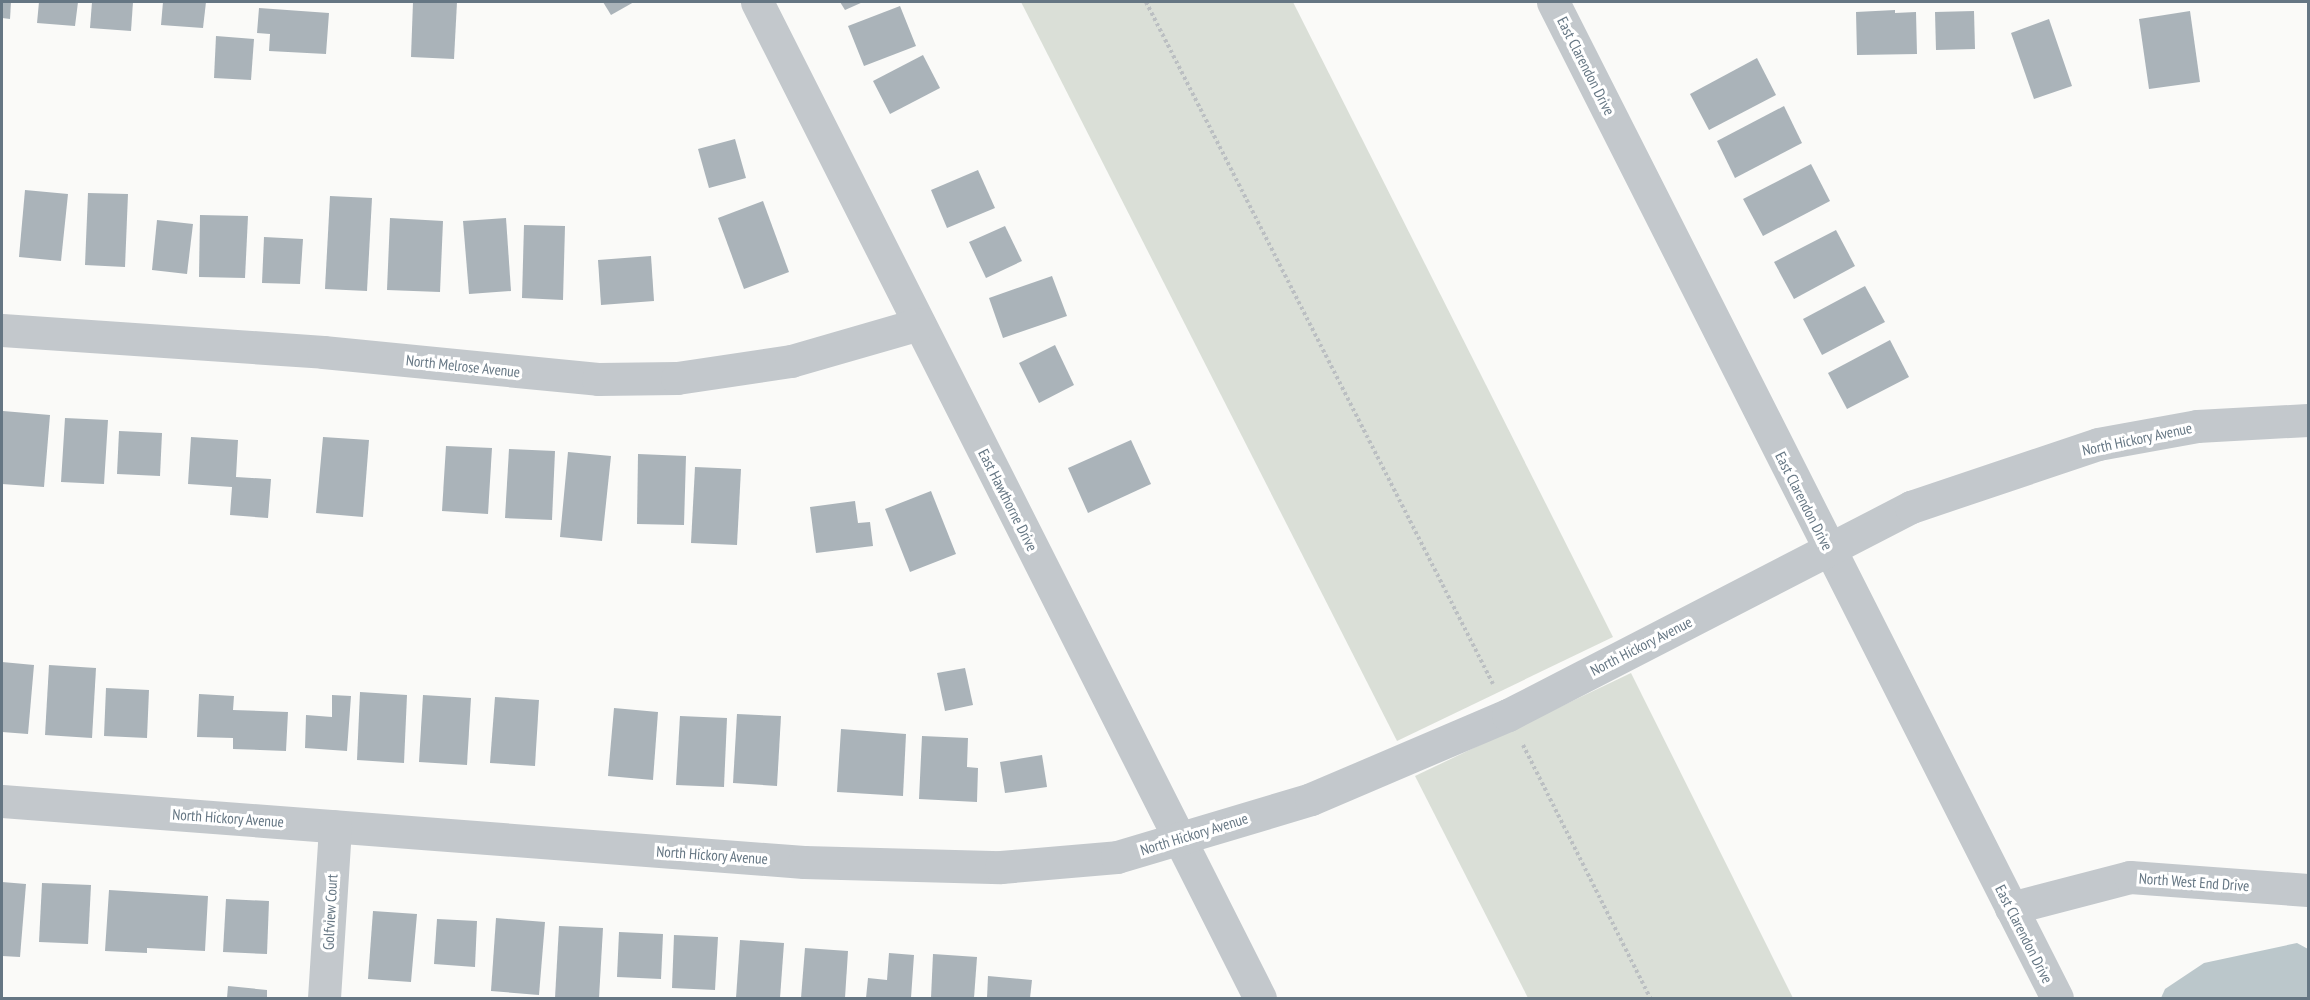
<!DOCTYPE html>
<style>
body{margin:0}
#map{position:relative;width:2310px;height:1000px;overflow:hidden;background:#fafaf8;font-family:"PT Sans Narrow",sans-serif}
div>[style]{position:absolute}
.green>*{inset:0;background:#dadfd7}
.water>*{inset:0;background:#bbc7cb}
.building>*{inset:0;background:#aab3b9}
.path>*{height:4px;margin-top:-2px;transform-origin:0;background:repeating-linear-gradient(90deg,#bbbfc2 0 3px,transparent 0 6px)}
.minor>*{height:33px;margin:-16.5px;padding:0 16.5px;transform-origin:16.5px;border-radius:16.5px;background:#c3c8cc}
span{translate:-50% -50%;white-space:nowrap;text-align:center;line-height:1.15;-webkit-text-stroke:6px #fff;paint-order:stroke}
.street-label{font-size:15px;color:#657683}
.frame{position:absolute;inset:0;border:3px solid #657683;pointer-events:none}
</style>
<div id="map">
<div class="green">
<div style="clip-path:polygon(1021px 2px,1293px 2px,1613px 637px,1397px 741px)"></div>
<div style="clip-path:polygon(1631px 673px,1793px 998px,1528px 998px,1415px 776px)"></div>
</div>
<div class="water">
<div style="clip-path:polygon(2297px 943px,2308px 949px,2308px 998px,2161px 998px,2165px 989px,2204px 963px)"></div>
</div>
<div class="building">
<div style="clip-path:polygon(2px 2px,11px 2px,10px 19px,2px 18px)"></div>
<div style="clip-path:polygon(39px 2px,78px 2px,75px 26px,37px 23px)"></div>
<div style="clip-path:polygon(92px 2px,133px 2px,131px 31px,90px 28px)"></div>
<div style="clip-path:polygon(163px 2px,206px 2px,203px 28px,161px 25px)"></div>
<div style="clip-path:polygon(413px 2px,457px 2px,454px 59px,411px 57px)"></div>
<div style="clip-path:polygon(603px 2px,634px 2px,611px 15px)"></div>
<div style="clip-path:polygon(840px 2px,863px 2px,845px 10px)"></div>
<div style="clip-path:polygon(900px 6px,916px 46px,864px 66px,848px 26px)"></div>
<div style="clip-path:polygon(259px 8px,329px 13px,326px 54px,269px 51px,270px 34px,257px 33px)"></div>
<div style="clip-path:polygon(1895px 10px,1895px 13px,1916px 12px,1917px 54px,1857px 55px,1856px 12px)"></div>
<div style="clip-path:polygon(1974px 11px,1975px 49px,1936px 50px,1935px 12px)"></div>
<div style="clip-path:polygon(2190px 11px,2200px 82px,2149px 89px,2139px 19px)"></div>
<div style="clip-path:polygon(2049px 19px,2072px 86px,2034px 99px,2011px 33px)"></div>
<div style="clip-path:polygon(216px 36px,254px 39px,251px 80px,214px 78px)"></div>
<div style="clip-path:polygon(923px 55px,940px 88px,890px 114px,873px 81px)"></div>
<div style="clip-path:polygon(1757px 58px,1776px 95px,1709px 130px,1690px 94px)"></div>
<div style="clip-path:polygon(1784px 106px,1802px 143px,1735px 178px,1717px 141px)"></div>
<div style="clip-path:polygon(735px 139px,746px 178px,709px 188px,698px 149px)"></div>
<div style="clip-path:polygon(1811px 164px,1830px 201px,1763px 236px,1743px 199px)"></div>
<div style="clip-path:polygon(978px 170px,995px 208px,947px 228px,931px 190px)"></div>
<div style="clip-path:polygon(25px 190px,68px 194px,61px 261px,19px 257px)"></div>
<div style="clip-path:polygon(88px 193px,128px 194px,125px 267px,85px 265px)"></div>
<div style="clip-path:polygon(330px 196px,372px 198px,367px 291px,325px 289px)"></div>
<div style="clip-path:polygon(763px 201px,789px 272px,744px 289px,718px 218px)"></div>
<div style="clip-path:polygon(200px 215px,248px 216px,245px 278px,199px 277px)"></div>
<div style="clip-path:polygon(390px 218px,443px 221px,440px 292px,387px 290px)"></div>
<div style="clip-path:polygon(506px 218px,511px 291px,469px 294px,463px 221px)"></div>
<div style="clip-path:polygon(157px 220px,193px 224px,187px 274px,152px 270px)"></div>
<div style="clip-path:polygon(524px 225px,565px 226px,563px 300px,522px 298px)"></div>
<div style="clip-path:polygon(1005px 226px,1022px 261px,986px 278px,969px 242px)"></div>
<div style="clip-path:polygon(1836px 230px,1855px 266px,1794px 299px,1774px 262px)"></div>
<div style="clip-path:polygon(264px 237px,303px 239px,300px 284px,262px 283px)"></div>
<div style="clip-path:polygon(651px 256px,654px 301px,601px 305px,598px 260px)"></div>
<div style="clip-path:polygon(1052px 276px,1067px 316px,1003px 338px,989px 298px)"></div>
<div style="clip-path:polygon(1865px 286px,1885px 322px,1822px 355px,1803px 319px)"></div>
<div style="clip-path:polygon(1890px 340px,1909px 377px,1847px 409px,1828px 373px)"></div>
<div style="clip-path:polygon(1055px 345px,1074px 385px,1039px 403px,1019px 363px)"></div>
<div style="clip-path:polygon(3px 411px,50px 415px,44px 487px,2px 484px)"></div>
<div style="clip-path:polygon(65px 418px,108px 420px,104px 484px,61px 482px)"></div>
<div style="clip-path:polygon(119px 431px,162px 433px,160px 476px,117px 474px)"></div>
<div style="clip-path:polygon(191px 437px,238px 440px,236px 477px,271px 479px,268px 518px,230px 515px,232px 487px,188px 484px)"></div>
<div style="clip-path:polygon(323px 437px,369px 440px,363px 517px,316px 513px)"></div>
<div style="clip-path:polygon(1131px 440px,1151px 484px,1088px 513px,1068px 468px)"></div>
<div style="clip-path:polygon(446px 446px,492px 448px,488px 514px,442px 511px)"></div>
<div style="clip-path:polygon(509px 449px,555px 451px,552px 520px,505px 518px)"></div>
<div style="clip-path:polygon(568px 452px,611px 456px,602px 541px,560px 537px)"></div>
<div style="clip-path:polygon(638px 454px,686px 456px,684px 525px,637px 524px)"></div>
<div style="clip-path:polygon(695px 467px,741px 469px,737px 545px,691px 543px)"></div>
<div style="clip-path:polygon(931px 491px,956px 554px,910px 572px,885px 509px)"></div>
<div style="clip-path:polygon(855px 501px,858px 523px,870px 522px,873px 546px,816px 553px,810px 507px)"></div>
<div style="clip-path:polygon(2px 662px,34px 665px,28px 734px,2px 732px)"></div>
<div style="clip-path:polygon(49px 665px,96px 668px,92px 738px,45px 735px)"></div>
<div style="clip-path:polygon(965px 668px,973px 705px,945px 711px,937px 673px)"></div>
<div style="clip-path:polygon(106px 688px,149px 690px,147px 738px,104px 736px)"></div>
<div style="clip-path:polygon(360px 692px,407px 695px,404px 763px,357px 760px)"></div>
<div style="clip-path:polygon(199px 694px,234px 696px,233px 710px,288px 712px,286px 751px,233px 749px,233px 738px,197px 737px)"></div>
<div style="clip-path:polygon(332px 695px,351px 696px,347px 751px,305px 748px,306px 715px,332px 717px)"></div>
<div style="clip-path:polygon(423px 695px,471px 698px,467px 765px,419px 762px)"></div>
<div style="clip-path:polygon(495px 697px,539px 700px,535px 766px,490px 763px)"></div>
<div style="clip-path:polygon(614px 708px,658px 712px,653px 780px,608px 776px)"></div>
<div style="clip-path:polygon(737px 714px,781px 716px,777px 786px,733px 783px)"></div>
<div style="clip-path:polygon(680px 716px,727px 718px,724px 787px,676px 785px)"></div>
<div style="clip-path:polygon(841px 729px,906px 734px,903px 796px,837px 792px)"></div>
<div style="clip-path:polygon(922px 736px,968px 738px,967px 767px,978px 768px,977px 802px,919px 799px)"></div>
<div style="clip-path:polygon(1042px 755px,1047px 787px,1005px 793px,1000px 762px)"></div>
<div style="clip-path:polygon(2px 882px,26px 884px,20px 957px,2px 956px)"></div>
<div style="clip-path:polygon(42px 883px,91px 885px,88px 944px,39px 942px)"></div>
<div style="clip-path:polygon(109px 890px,208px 896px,205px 951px,147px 948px,147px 953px,105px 951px)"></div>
<div style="clip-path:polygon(226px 899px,269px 901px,267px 954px,223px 952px)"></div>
<div style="clip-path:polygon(373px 911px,417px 914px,411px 982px,368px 979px)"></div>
<div style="clip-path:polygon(496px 918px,545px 922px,539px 995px,491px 991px)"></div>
<div style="clip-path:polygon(437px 919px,477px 921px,475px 967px,434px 964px)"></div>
<div style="clip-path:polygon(559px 926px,603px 928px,599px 998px,555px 998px)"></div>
<div style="clip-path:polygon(619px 932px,663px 934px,661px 979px,617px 977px)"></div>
<div style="clip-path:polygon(674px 935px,718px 937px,715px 990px,672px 988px)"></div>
<div style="clip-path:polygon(740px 940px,784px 943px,780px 998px,736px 998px)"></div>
<div style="clip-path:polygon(805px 948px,848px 951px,845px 998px,801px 998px)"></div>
<div style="clip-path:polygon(889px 953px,914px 955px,911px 998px,866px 998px,868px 978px,887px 980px)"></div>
<div style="clip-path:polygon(933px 954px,977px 957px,974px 998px,931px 998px)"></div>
<div style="clip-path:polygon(988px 976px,1032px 980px,1030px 998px,987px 998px)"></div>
<div style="clip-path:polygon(228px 986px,267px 990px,267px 998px,227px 998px)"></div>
</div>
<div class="path">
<div style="left:1146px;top:2px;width:765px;rotate:63.03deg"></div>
<div style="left:1523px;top:745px;width:283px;rotate:63.3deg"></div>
</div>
<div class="minor">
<div style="left:757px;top:2px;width:1116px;rotate:63.21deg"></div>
<div style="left:1553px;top:2px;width:1116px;rotate:63.16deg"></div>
<div style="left:2px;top:330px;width:322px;rotate:3.9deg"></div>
<div style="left:323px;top:352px;width:276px;rotate:5.6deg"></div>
<div style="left:598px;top:379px;width:79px;rotate:-0.7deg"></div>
<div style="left:677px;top:378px;width:115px;rotate:-8.5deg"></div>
<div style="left:791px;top:361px;width:133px;rotate:-16.1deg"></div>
<div style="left:2px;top:801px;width:804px;rotate:4.35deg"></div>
<div style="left:804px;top:862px;width:197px;rotate:1.5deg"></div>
<div style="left:1001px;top:867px;width:116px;rotate:-4.9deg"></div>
<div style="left:1117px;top:857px;width:202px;rotate:-16.6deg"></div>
<div style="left:1311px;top:799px;width:214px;rotate:-23.1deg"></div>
<div style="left:1508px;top:715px;width:454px;rotate:-27.3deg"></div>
<div style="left:1911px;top:507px;width:197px;rotate:-18.6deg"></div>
<div style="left:2098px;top:444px;width:101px;rotate:-10.3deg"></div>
<div style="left:2197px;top:426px;width:111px;rotate:-3.1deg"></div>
<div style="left:2011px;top:908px;width:123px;rotate:-14.6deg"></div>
<div style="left:2130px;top:877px;width:178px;rotate:4.2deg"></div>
<div style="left:324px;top:998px;width:172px;rotate:-86.3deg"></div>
</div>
<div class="street-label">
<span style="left:1586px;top:66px;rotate:63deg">East Clarendon Drive</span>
<span style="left:463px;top:366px;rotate:6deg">North Melrose Avenue</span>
<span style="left:2137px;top:439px;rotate:-12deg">North Hickory Avenue</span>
<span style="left:1008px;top:500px;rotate:63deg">East Hawthorne Drive</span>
<span style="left:1804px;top:501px;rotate:63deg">East Clarendon Drive</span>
<span style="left:1641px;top:646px;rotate:-27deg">North Hickory Avenue</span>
<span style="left:228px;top:818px;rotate:4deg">North Hickory Avenue</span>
<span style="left:1194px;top:834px;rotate:-17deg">North Hickory Avenue</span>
<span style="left:712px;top:855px;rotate:4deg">North Hickory Avenue</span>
<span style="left:2194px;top:882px;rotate:4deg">North West End Drive</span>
<span style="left:330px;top:912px;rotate:-87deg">Golfview Court</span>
<span style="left:2024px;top:934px;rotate:63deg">East Clarendon Drive</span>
</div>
<div class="frame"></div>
</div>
